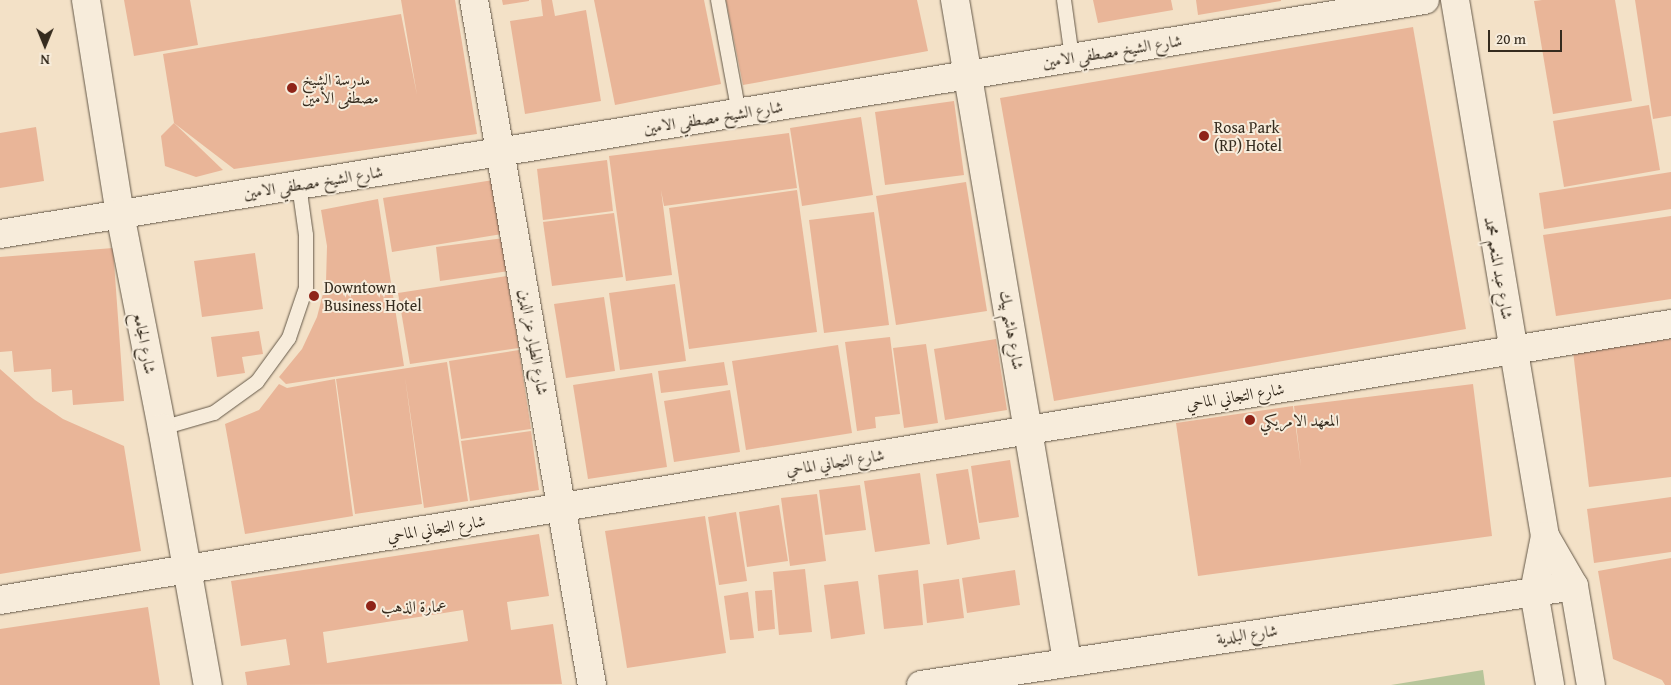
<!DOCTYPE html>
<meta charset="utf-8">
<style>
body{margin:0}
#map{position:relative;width:1671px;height:685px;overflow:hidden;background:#f3e1c7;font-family:"Gentium Book Plus",Amiri,serif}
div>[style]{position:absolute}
.green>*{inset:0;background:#b6c499}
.building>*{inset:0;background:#e9b598}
.roads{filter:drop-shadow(0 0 1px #645848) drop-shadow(0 0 1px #645848)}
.service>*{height:14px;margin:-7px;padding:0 7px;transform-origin:7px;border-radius:7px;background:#f7ecdb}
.minor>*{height:28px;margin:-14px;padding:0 14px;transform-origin:14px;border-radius:14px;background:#f7ecdb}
.tertiary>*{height:28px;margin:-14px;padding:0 14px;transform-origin:14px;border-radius:14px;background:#f7ecdb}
.dots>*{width:14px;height:14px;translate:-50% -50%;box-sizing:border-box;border:2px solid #f7ecdb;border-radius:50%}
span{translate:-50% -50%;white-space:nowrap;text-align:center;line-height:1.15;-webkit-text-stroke:4px #f7ecdb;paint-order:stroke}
.street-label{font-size:16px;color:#352b1e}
.poi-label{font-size:16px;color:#352b1e}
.left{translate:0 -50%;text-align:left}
.north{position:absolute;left:20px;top:20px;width:50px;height:50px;-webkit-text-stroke:4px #f7ecdb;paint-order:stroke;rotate:180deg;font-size:14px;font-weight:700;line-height:20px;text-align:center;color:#352b1e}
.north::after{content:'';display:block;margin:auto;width:18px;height:22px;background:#352b1e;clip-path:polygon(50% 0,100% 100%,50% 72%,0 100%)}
.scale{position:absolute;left:1488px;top:30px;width:74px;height:22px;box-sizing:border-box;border:2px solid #352b1e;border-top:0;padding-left:6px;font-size:15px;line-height:18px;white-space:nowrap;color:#352b1e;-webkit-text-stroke:4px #f7ecdb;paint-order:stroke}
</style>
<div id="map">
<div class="green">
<div style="clip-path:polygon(1483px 670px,1485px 685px,1391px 685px)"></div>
</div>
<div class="building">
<div style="clip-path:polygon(124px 0,190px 0,198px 45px,134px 56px)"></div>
<div style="clip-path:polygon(401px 0,455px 0,477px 134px,234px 169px,174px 123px,163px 54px,401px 14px,417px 95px)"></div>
<div style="clip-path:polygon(502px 0,529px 0,529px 1px,503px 5px)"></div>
<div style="clip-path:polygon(541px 0,552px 0,555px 16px,586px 10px,601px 101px,525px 114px,510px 21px,543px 16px)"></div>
<div style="clip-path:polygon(594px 0,704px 0,721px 84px,615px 105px)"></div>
<div style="clip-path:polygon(726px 0,917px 0,928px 51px,743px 85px)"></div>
<div style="clip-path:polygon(1093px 0,1171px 0,1173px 10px,1098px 23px)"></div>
<div style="clip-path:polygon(1196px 0,1281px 0,1281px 1px,1198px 15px)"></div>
<div style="clip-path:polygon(1542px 0,1615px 0,1632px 101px,1553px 114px,1534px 1px)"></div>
<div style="clip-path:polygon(1635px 0,1671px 0,1671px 116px,1653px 119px)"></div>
<div style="clip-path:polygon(1413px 27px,1466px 329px,1054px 401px,1000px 98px)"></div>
<div style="clip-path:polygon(954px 101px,964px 175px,885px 185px,875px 112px)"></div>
<div style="clip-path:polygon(1649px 105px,1660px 170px,1564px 187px,1553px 121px)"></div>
<div style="clip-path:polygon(861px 117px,873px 195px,802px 206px,790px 128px)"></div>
<div style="clip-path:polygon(174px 123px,223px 170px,196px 177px,165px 166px,161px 136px)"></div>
<div style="clip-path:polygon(36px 127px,44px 181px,0 188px,0 133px)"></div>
<div style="clip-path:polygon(789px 133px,797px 188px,664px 206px,661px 190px,672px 275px,626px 281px,609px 156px)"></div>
<div style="clip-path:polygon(607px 160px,613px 211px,543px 220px,537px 169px)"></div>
<div style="clip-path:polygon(1671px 172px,1671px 209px,1544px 229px,1539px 193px)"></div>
<div style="clip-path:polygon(493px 180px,502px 234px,392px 252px,383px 198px)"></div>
<div style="clip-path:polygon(966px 182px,987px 311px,896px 325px,876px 196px)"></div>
<div style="clip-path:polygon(797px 190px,817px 332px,689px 349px,669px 208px)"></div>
<div style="clip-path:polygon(378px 199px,404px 366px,286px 384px,279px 377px,302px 349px,317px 317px,326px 282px,327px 246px,321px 210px)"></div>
<div style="clip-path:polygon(874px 212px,889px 325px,824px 333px,809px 220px)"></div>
<div style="clip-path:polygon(614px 213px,623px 277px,552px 286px,543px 222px)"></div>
<div style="clip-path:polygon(1671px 216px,1671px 299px,1556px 316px,1543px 235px)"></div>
<div style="clip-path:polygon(504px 238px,509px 271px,440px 281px,436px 247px)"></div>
<div style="clip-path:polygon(113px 248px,124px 401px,73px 405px,72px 390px,52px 392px,51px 369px,14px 372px,12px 351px,0 352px,0 257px)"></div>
<div style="clip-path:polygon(255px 253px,263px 309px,202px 317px,194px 261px)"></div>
<div style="clip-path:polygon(507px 276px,519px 348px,410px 364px,398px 293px)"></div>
<div style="clip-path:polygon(675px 284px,686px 361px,620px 370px,609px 293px)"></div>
<div style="clip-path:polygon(604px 297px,615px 371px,566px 378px,554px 304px)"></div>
<div style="clip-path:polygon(259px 331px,263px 354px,242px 357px,245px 373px,217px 377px,211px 337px)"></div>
<div style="clip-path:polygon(890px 337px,900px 414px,875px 417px,876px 428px,857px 431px,845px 342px)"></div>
<div style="clip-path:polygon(996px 339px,1007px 410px,945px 420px,934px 349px)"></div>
<div style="clip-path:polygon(1671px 339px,1671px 477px,1589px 487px,1573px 351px)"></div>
<div style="clip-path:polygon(926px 344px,938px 423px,904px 428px,893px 348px)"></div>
<div style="clip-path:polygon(838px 345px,852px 433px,746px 450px,732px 361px)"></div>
<div style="clip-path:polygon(519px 350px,531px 429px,461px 439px,449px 361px)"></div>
<div style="clip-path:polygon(447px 362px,468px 501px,424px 508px,405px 377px,422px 504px,355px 514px,336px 379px)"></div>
<div style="clip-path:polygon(724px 362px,728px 385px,661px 393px,658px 371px)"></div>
<div style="clip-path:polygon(0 369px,35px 400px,63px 419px,124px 446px,141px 551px,0 574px)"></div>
<div style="clip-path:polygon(652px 373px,667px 467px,588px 479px,573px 385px)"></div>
<div style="clip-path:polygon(335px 379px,353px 516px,245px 534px,225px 424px,259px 410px,279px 384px,287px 388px)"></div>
<div style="clip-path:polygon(1473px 384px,1492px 536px,1198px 576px,1176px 423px,1293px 406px,1301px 467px,1294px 406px)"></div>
<div style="clip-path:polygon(730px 390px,740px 452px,674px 462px,664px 401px)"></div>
<div style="clip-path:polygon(531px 431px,539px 490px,470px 501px,461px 441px)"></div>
<div style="clip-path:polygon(1010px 460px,1019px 517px,979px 523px,971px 466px)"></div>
<div style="clip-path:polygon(968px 469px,980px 539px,947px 545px,936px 474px)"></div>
<div style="clip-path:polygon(920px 473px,930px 544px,875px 552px,864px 481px)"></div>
<div style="clip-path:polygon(860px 485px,866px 530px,825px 535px,819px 490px)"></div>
<div style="clip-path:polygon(817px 494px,826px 561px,790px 566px,781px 498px)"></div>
<div style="clip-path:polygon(1671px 497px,1671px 552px,1594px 563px,1587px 509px)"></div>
<div style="clip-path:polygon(779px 505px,788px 561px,747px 567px,739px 512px)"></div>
<div style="clip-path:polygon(736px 512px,747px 581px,719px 585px,708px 517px)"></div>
<div style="clip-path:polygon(705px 516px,726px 653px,627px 668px,605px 531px)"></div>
<div style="clip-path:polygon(evenodd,539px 534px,549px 596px,507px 602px,511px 630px,553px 624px,562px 684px,247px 685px,245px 672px,290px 665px,286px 639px,241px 646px,231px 581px,539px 534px,463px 610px,468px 641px,327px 663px,323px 632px,463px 610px)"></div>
<div style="clip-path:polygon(1671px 558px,1671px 685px,1665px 685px,1662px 680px,1613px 659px,1598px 571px)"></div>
<div style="clip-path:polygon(805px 569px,812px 632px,779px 635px,773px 572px)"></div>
<div style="clip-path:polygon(918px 570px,923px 625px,884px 629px,878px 575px)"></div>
<div style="clip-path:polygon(1015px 570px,1020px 605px,967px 613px,962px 578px)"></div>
<div style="clip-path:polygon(959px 579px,964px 618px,927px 623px,923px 584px)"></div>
<div style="clip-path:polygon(858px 581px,865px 634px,831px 639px,824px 585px)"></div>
<div style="clip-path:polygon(772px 590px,775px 629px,758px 631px,755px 591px)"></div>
<div style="clip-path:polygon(748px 592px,754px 638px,730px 640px,724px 596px)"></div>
<div style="clip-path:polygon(148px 607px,160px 685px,0 685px,0 629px)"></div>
</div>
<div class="roads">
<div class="service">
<div style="left:718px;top:0;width:115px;rotate:79.5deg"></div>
<div style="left:1064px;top:0;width:59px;rotate:82.1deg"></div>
<div style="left:162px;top:428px;width:54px;rotate:-16.1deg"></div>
<div style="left:214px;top:413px;width:53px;rotate:-35.8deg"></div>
<div style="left:257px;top:382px;width:54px;rotate:-54deg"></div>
<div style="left:289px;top:338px;width:53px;rotate:-71.2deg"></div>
<div style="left:306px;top:288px;width:53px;rotate:-90deg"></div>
<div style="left:306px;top:235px;width:50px;rotate:-98deg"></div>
</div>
<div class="minor">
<div style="left:86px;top:0;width:217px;rotate:81deg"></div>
<div style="left:120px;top:214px;width:218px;rotate:78.9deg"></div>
<div style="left:162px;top:428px;width:261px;rotate:79.9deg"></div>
<div style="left:474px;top:0;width:695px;rotate:80.23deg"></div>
<div style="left:955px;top:0;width:670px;rotate:80.38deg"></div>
<div style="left:0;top:234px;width:1444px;rotate:-9.33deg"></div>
<div style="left:0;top:600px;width:1694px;rotate:-9.38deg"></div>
</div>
<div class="tertiary">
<div style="left:1455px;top:0;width:544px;rotate:80.47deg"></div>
<div style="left:1545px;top:536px;width:57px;rotate:101.1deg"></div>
<div style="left:1534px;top:592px;width:94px;rotate:80.2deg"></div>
<div style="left:1545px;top:536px;width:58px;rotate:59.9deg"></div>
<div style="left:1574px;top:586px;width:100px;rotate:80.3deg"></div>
<div style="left:921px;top:685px;width:660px;rotate:-8.62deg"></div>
</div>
</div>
<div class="dots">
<div style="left:292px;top:88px;background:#8f2418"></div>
<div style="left:1204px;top:136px;background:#8f2418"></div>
<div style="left:314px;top:296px;background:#8f2418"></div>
<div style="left:1250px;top:420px;background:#8f2418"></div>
<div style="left:371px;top:606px;background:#8f2418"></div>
</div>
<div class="street-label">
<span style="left:1112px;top:51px;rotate:-9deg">شارع الشيخ مصطفي الامين</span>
<span style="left:713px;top:117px;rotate:-9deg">شارع الشيخ مصطفي الامين</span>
<span style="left:313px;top:182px;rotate:-9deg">شارع الشيخ مصطفي الامين</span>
<span style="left:1499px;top:268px;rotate:80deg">شارع عبد المنعم محمد</span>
<span style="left:1012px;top:330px;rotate:80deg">شارع هاشم بيك</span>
<span style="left:534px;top:342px;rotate:80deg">شارع الطيار عز الدين</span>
<span style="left:145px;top:343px;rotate:79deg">شارع الجامع</span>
<span style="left:1235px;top:396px;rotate:-9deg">شارع التجاني الماحي</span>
<span style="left:835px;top:462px;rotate:-9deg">شارع التجاني الماحي</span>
<span style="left:436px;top:528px;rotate:-9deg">شارع التجاني الماحي</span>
<span style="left:1247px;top:634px;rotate:-8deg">شارع البلدية</span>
</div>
<div class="poi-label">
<span class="left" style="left:302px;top:88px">مدرسة الشيخ<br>مصطفى الأمين</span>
<span class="left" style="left:1214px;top:136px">Rosa Park<br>(RP) Hotel</span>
<span class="left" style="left:324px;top:296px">Downtown<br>Business Hotel</span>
<span class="left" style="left:1260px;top:420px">المعهد الامريكي</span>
<span class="left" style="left:381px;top:606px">عمارة الذهب</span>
</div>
<div class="north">N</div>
<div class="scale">20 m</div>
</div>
